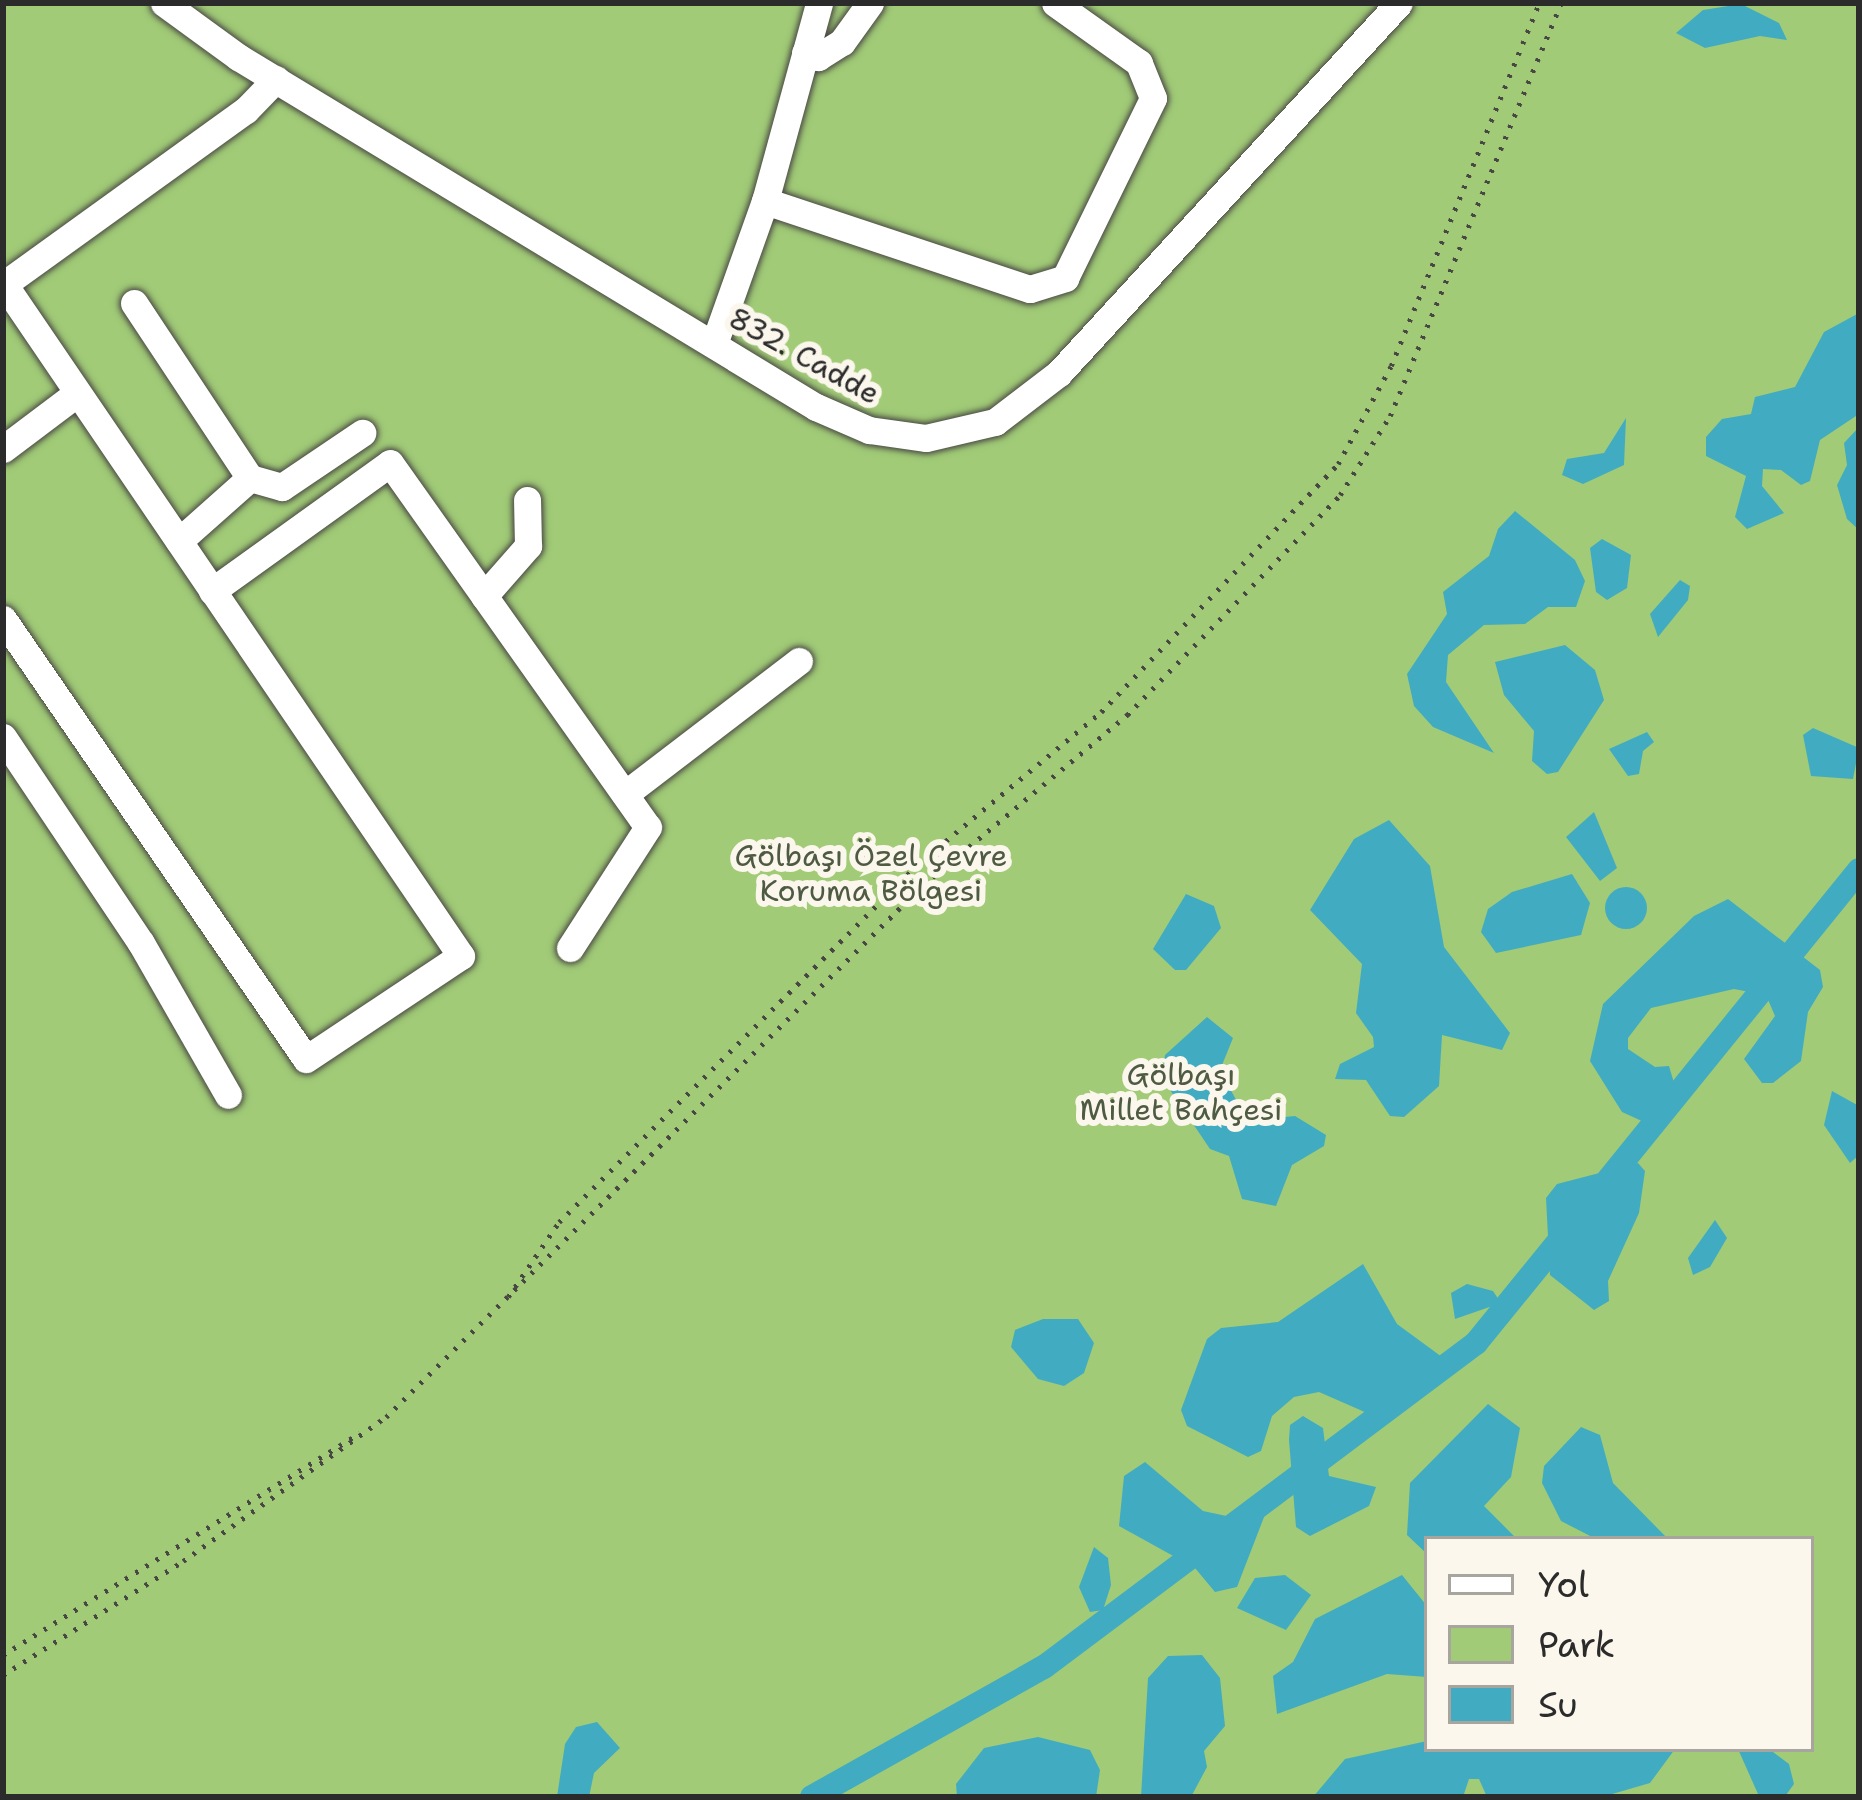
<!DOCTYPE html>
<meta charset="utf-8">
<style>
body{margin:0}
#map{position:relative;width:1862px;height:1800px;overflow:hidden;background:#efe7cb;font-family:"Shantell Sans",sans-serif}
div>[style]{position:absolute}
.green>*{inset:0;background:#a1cb77}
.water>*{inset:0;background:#41acc1}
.round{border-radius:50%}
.canal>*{height:24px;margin:-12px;padding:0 12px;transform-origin:12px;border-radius:12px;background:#41acc1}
.path>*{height:4.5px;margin-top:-2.25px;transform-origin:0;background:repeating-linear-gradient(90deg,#484743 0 3px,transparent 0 12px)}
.roads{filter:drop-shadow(0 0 3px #484743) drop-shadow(0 0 3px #484743)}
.minor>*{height:27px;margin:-13.5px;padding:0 13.5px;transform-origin:13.5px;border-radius:13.5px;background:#fff}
span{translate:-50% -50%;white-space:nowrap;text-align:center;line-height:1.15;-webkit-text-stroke:12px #fbf7ec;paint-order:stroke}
.street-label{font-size:30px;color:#2b2b2b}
.park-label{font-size:30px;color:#4e5b42}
.frame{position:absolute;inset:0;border:6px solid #2b2b2b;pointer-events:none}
.legend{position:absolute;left:1424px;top:1536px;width:390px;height:216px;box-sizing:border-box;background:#fbf7ec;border:3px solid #a8a59f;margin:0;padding:15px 21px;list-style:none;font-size:36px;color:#2b2b2b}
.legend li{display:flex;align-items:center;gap:24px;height:60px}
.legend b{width:60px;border:3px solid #a8a59f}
</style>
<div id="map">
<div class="green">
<div style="clip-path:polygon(evenodd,3px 3px,1859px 3px,1859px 1797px,3px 1797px,3px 3px,1427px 1539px,1811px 1539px,1811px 1749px,1427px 1749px,1427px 1539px)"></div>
</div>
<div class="water">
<div style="clip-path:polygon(1741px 4px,1779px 23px,1787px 40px,1760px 36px,1705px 48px,1676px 33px,1703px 10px)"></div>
<div style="clip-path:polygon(1859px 313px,1859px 414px,1820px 440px,1810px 481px,1801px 485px,1781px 470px,1763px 469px,1762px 486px,1784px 513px,1747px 529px,1735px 517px,1746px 476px,1706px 456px,1706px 437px,1722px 419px,1751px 414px,1755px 397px,1795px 387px,1824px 332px)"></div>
<div style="clip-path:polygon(1626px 418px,1624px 465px,1583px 484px,1562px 475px,1567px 459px,1604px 453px)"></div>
<div style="clip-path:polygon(1859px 427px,1859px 530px,1847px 519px,1837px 485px,1847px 465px,1844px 443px)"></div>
<div style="clip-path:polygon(1515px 511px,1575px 560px,1585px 581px,1576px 607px,1548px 607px,1525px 624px,1484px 625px,1448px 655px,1446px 682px,1494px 753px,1433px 727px,1414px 706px,1407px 674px,1447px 614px,1443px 592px,1489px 556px,1498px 529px)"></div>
<div style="clip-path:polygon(1602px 539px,1631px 555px,1627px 588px,1607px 600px,1596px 592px,1590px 548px)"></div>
<div style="clip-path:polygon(1680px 580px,1690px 586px,1688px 600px,1658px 637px,1650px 614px)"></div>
<div style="clip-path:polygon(1565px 645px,1595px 670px,1604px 700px,1558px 772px,1547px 774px,1532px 761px,1534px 731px,1504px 695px,1495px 662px)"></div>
<div style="clip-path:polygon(1813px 728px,1859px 748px,1853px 779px,1811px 776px,1803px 735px)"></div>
<div style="clip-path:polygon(1647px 732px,1654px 742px,1643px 751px,1639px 774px,1628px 776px,1609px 749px)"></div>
<div style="clip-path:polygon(1594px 812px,1617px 868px,1600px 881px,1566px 837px)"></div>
<div style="clip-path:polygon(1389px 820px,1430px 866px,1444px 947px,1510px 1033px,1502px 1050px,1442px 1035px,1439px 1086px,1404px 1117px,1390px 1116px,1366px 1080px,1335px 1079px,1340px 1064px,1374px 1047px,1373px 1037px,1356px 1013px,1362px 964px,1310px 910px,1354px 839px)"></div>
<div style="clip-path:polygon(1572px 874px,1590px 903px,1581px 935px,1496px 953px,1481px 932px,1488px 909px,1512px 892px)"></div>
<div class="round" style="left:1605px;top:887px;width:42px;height:42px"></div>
<div style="clip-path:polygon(1186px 894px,1214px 906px,1221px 928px,1186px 970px,1175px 970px,1153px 949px)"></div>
<div style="clip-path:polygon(1728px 899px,1820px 970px,1823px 987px,1808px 1012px,1801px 1061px,1773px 1083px,1762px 1083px,1744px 1059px,1775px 1016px,1766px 995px,1734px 989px,1651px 1008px,1628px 1038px,1628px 1049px,1655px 1067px,1669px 1066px,1677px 1093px,1668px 1120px,1644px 1122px,1622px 1112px,1590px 1061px,1603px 1004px,1694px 916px)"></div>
<div style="clip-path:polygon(1207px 1017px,1233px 1038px,1220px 1070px,1241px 1109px,1255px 1120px,1295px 1116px,1326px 1135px,1324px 1146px,1292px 1165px,1276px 1206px,1242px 1199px,1229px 1156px,1210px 1149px,1162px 1078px,1165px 1055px)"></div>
<div style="clip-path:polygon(1832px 1091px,1859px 1106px,1859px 1155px,1850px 1163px,1824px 1125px)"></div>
<div style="clip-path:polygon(1638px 1163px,1645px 1171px,1639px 1213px,1608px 1281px,1609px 1301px,1594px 1310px,1550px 1275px,1546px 1198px,1557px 1184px)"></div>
<div style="clip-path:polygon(1715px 1220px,1727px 1238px,1710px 1267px,1693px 1275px,1688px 1258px)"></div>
<div style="clip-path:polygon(1363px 1264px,1397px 1324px,1442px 1357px,1439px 1371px,1367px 1413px,1319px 1392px,1294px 1397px,1272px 1416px,1261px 1451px,1248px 1457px,1187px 1426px,1181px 1410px,1207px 1339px,1221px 1328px,1278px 1322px)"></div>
<div style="clip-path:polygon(1467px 1284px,1493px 1291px,1501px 1303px,1455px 1319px,1451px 1293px)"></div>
<div style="clip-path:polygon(1043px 1319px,1078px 1319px,1094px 1343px,1084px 1373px,1064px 1386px,1038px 1379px,1011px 1347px,1015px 1330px)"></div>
<div style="clip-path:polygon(1488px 1404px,1520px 1428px,1511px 1477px,1484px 1506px,1517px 1539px,1427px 1539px,1427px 1554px,1407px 1535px,1410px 1483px)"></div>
<div style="clip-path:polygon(1303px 1416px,1323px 1428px,1329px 1476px,1376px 1487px,1369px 1506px,1310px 1536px,1296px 1527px,1289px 1440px,1290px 1425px)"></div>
<div style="clip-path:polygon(1581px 1427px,1600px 1435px,1613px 1483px,1668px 1539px,1596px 1539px,1561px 1521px,1542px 1483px,1544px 1466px)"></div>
<div style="clip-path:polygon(1145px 1462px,1203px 1511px,1236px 1518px,1259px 1506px,1266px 1512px,1237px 1587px,1215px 1592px,1195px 1568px,1119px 1526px,1124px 1476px)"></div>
<div style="clip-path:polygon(1094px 1547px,1108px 1558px,1111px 1585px,1103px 1610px,1090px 1612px,1079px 1587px)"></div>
<div style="clip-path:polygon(1285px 1575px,1311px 1595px,1286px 1630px,1237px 1608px,1255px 1578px)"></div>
<div style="clip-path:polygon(1402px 1575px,1427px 1606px,1427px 1677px,1387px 1674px,1277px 1714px,1273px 1676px,1293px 1662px,1315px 1619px)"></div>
<div style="clip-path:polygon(1202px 1655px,1220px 1678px,1225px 1726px,1204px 1751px,1207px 1767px,1191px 1797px,1141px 1797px,1148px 1678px,1168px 1656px)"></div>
<div style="clip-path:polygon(597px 1722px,620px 1748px,594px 1773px,589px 1797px,557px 1797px,565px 1744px,576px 1727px)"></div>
<div style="clip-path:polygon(1038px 1737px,1090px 1750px,1100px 1770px,1096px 1797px,957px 1797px,956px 1784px,984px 1748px)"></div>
<div style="clip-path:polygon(1427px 1741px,1427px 1749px,1493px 1751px,1675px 1749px,1650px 1783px,1602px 1797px,1487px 1797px,1479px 1779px,1469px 1779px,1463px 1797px,1313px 1797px,1345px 1759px)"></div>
<div style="clip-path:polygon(1738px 1749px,1769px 1749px,1789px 1764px,1794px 1784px,1786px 1795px,1758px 1794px)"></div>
</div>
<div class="canal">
<div style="left:1604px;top:1185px;width:405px;rotate:-51deg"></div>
<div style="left:812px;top:1797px;width:266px;rotate:-29.3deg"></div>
<div style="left:1044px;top:1667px;width:540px;rotate:-36.87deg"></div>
<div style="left:1476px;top:1343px;width:144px;rotate:-50.9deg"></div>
</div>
<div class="path">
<div style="left:508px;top:1297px;width:91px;rotate:-55.8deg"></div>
<div style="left:559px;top:1222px;width:507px;rotate:-44.92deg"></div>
<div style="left:918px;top:864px;width:238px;rotate:-39.7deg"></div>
<div style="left:1101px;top:712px;width:343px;rotate:-46.3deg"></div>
<div style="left:1338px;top:464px;width:111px;rotate:-61.6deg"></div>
<div style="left:1391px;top:366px;width:392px;rotate:-67.8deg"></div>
<div style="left:3px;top:1655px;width:420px;rotate:-31.9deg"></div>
<div style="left:3px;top:1675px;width:213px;rotate:-32.3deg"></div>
<div style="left:183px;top:1561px;width:249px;rotate:-35.4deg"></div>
<div style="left:386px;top:1417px;width:756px;rotate:-44.73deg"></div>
<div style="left:923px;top:885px;width:266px;rotate:-39.8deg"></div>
<div style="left:1127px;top:715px;width:306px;rotate:-45.9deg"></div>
<div style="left:1340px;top:495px;width:93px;rotate:-57.7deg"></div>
<div style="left:1390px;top:416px;width:447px;rotate:-67.5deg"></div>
</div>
<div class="roads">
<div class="minor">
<div style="left:164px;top:3px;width:92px;rotate:36.1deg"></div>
<div style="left:238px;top:57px;width:676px;rotate:31.2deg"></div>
<div style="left:816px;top:407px;width:58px;rotate:23.5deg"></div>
<div style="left:869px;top:430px;width:58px;rotate:8deg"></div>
<div style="left:926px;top:438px;width:71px;rotate:-13.1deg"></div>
<div style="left:995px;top:422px;width:81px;rotate:-37.4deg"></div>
<div style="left:1059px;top:373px;width:502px;rotate:-47.42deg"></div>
<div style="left:805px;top:53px;width:14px;rotate:17deg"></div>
<div style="left:818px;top:57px;width:28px;rotate:-32deg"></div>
<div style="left:842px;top:42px;width:48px;rotate:-54.3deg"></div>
<div style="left:765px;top:201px;width:279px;rotate:18.4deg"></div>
<div style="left:1030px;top:289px;width:37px;rotate:-17deg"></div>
<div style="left:1065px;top:278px;width:200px;rotate:-63.9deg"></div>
<div style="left:1153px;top:98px;width:38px;rotate:-112deg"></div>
<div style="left:1139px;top:63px;width:103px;rotate:-144.5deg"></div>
<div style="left:3px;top:285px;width:299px;rotate:-35.8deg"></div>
<div style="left:246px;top:110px;width:43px;rotate:-45.9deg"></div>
<div style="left:134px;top:303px;width:210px;rotate:56.5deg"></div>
<div style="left:714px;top:344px;width:152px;rotate:-70.4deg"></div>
<div style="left:765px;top:201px;width:205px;rotate:-74.7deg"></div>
<div style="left:3px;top:449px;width:91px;rotate:-37deg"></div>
<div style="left:179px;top:541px;width:95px;rotate:-41.6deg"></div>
<div style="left:250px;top:478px;width:33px;rotate:16deg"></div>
<div style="left:282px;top:487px;width:97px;rotate:-34deg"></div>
<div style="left:212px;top:591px;width:219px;rotate:-35.7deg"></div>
<div style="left:390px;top:463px;width:446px;rotate:54.7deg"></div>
<div style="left:648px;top:827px;width:144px;rotate:122.8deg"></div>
<div style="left:484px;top:596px;width:67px;rotate:-48.7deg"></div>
<div style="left:528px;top:546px;width:46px;rotate:-91.2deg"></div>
<div style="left:3px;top:619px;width:534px;rotate:55.45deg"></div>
<div style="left:306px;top:1059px;width:186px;rotate:-33.6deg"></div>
<div style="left:461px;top:956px;width:813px;rotate:-124.22deg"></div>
<div style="left:3px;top:737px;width:248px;rotate:56.2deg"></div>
<div style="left:141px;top:943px;width:175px;rotate:60.2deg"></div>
<div style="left:625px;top:794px;width:219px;rotate:-37.4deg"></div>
</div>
</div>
<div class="street-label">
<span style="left:804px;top:356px;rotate:29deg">832. Cadde</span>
</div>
<div class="park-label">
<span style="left:871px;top:873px">Gölbaşı Özel Çevre<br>Koruma Bölgesi</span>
<span style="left:1181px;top:1092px">Gölbaşı<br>Millet Bahçesi</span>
</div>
<div class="frame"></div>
<ul class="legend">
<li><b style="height:15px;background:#fff"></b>Yol</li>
<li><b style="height:33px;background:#a1cb77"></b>Park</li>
<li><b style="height:33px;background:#41acc1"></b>Su</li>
</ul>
</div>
